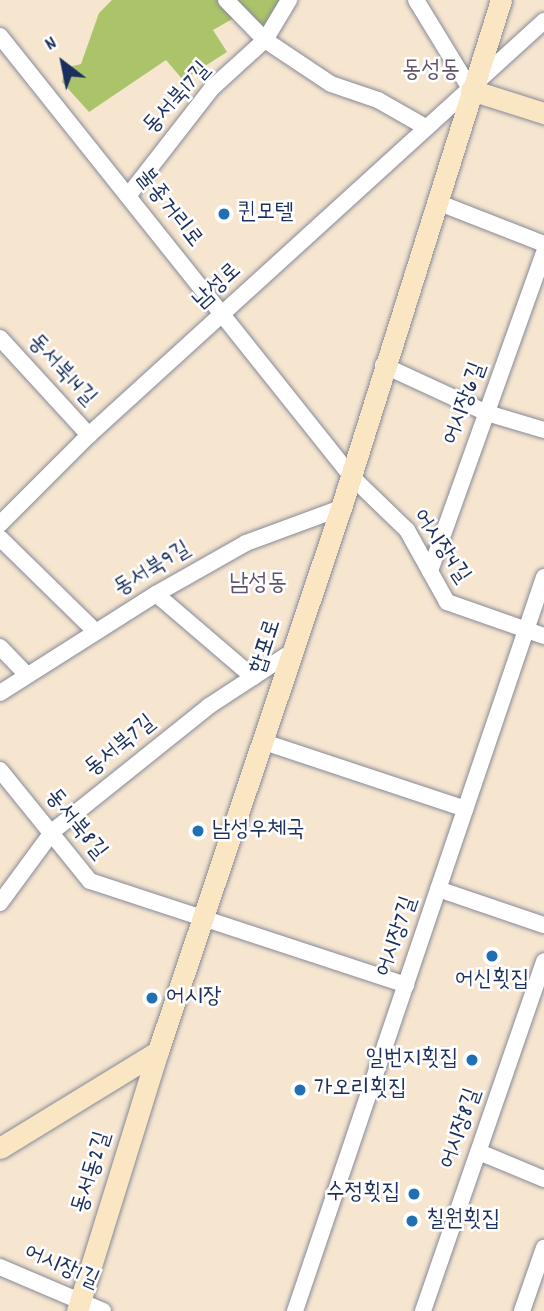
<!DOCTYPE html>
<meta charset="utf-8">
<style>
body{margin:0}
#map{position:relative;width:544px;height:1311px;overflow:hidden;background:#f6e6d0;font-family:Dekko,"Poor Story",sans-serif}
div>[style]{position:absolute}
.green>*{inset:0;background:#abc469}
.roads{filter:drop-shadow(0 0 2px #888a97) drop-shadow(0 0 2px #888a97)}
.street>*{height:16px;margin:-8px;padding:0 8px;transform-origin:8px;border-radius:8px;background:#fff}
.secondary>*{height:21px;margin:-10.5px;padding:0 10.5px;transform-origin:10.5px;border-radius:10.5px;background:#fbe6c4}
.dots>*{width:19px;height:19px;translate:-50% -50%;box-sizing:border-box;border:4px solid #fff;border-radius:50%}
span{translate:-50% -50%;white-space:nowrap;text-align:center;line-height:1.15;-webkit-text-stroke:5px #fff;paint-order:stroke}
.street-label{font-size:23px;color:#1b2f5e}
.poi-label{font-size:23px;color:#1b2f5e}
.left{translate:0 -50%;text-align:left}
.right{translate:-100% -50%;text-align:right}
.neighbourhood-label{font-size:24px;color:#5f546c}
.north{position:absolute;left:28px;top:28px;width:70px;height:70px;-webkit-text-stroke:5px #fff;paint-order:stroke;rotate:328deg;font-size:19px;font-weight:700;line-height:28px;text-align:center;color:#1b2f5e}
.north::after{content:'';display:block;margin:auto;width:24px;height:32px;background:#1b2f5e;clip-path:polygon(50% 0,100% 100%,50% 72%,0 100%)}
</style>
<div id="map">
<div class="green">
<div style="clip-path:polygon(112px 0,283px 0,265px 31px,241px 14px,213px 30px,227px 52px,183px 80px,166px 60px,89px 112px,62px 82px,65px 68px,81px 64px,99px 13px)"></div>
</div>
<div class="roads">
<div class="street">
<div style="left:226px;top:0;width:56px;rotate:45.7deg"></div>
<div style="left:265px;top:40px;width:79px;rotate:33.7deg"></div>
<div style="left:331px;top:84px;width:50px;rotate:18.8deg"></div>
<div style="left:378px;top:100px;width:56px;rotate:29.7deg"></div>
<div style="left:416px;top:0;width:105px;rotate:58.6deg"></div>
<div style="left:0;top:36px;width:563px;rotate:51.42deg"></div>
<div style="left:351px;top:476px;width:78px;rotate:44deg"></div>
<div style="left:407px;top:530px;width:82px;rotate:60.9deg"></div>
<div style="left:447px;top:602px;width:103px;rotate:19.3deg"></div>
<div style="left:128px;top:196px;width:137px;rotate:-52.1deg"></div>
<div style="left:212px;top:88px;width:72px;rotate:-42.2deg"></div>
<div style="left:265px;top:40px;width:47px;rotate:-59deg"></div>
<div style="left:437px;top:202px;width:115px;rotate:21.4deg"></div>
<div style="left:0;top:338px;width:132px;rotate:47.5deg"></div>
<div style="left:383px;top:365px;width:115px;rotate:24.8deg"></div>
<div style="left:487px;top:413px;width:59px;rotate:16.6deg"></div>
<div style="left:0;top:524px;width:126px;rotate:-45deg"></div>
<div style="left:89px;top:435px;width:615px;rotate:-42.3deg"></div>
<div style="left:0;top:538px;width:134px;rotate:44.4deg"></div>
<div style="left:430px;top:571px;width:338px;rotate:-70.3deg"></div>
<div style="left:156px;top:594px;width:128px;rotate:40.6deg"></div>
<div style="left:0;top:647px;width:39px;rotate:46deg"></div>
<div style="left:0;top:693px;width:185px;rotate:-32.4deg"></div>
<div style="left:156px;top:594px;width:103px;rotate:-29.5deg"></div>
<div style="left:246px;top:543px;width:101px;rotate:-20.2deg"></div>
<div style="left:264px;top:742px;width:212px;rotate:18.4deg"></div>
<div style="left:0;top:770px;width:143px;rotate:51deg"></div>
<div style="left:90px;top:881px;width:333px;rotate:18.2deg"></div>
<div style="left:438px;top:889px;width:112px;rotate:18.8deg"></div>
<div style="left:0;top:903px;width:89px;rotate:-53.6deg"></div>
<div style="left:53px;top:831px;width:200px;rotate:-38.7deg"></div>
<div style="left:209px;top:706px;width:100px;rotate:-33.2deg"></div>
<div style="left:479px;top:1152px;width:70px;rotate:22.6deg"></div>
<div style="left:0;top:1267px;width:112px;rotate:23.1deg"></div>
<div style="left:295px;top:1311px;width:775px;rotate:-71.26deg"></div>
<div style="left:423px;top:1311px;width:370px;rotate:-70.9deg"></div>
<div style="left:522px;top:1311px;width:67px;rotate:-70.8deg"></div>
</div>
<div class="secondary">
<div style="left:471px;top:90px;width:77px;rotate:17.5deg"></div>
<div style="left:0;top:1148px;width:185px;rotate:-31.5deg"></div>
<div style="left:158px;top:1051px;width:573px;rotate:-71.38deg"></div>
<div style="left:341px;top:508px;width:533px;rotate:-72.52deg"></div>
<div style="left:77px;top:1311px;width:272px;rotate:-72.7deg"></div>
</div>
</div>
<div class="dots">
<div style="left:224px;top:214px;background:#1f6fb2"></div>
<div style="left:198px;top:831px;background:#1f6fb2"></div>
<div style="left:492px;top:956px;background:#1f6fb2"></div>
<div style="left:152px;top:998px;background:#1f6fb2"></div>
<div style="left:472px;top:1060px;background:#1f6fb2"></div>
<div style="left:300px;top:1090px;background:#1f6fb2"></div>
<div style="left:414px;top:1194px;background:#1f6fb2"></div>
<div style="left:412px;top:1221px;background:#1f6fb2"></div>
</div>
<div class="street-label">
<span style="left:178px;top:99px;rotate:-48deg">동서북17길</span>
<span style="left:168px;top:209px;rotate:52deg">불종거리로</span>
<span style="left:218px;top:287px;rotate:-42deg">남성로</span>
<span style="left:61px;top:371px;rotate:47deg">동서북14길</span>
<span style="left:466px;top:404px;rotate:-70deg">어시장6길</span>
<span style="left:440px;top:547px;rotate:56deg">어시장4길</span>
<span style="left:153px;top:570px;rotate:-31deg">동서북9길</span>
<span style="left:267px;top:647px;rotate:-72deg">합포로</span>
<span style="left:121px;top:747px;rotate:-39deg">동서북7길</span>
<span style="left:75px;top:825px;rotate:51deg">동서북8길</span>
<span style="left:398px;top:937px;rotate:-71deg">어시장7길</span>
<span style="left:462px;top:1129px;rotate:-71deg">어시장8길</span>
<span style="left:93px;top:1173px;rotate:-73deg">동서동2길</span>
<span style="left:61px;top:1268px;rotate:23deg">어시장1길</span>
</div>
<div class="poi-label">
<span class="left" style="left:238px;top:214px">퀸모텔</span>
<span class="left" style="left:212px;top:831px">남성우체국</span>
<span style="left:492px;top:981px">어신횟집</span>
<span class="left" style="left:166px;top:998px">어시장</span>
<span class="right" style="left:458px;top:1060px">일번지횟집</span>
<span class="left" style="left:314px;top:1090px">가오리횟집</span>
<span class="right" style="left:400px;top:1194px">수정횟집</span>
<span class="left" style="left:426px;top:1221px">칠원횟집</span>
</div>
<div class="neighbourhood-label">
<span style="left:431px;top:72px">동성동</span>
<span style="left:258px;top:585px">남성동</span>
</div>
<div class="north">N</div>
</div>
